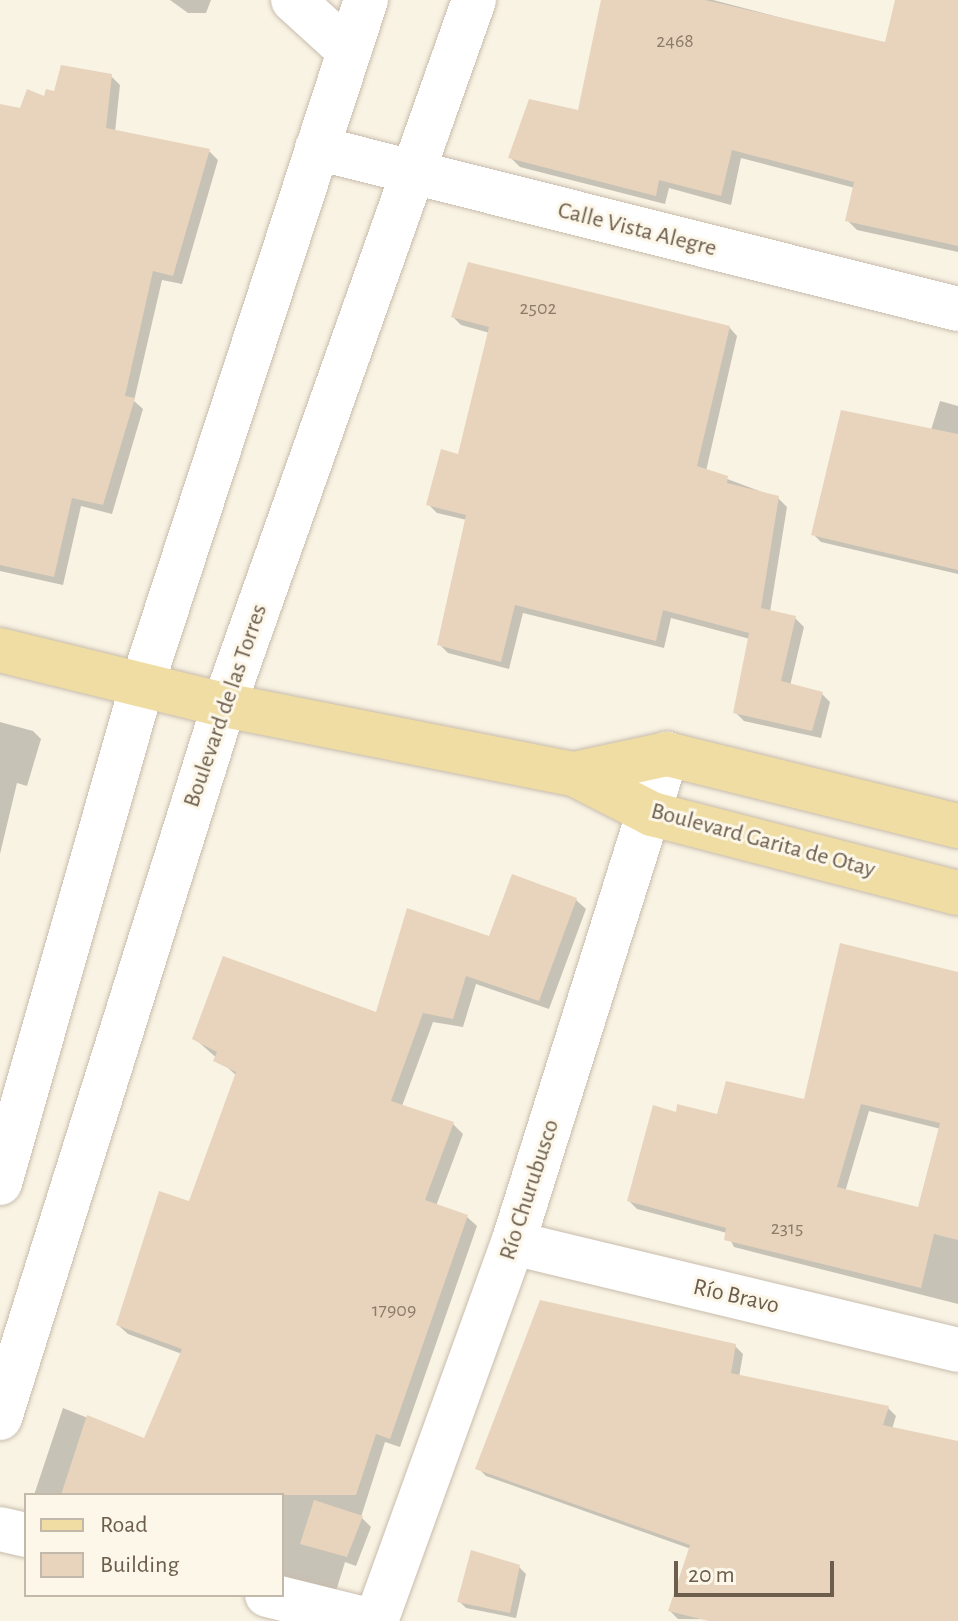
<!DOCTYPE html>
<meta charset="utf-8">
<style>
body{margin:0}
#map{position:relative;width:958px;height:1621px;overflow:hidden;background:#f9f3e4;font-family:"Alegreya Sans",sans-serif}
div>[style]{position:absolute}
.shadow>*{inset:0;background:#0003}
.building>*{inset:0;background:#e8d4bd}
.roads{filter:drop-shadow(0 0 2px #c8bcac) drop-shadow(0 0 2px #c8bcac)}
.minor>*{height:44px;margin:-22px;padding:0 22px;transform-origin:22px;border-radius:22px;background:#fff}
.major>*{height:44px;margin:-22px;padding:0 22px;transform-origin:22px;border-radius:22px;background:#efdda4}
span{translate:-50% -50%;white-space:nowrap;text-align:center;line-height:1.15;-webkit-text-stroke:6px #fcf7e9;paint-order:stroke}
.number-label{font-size:20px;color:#8c7b69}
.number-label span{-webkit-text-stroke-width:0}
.street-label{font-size:24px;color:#6d5d4d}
.legend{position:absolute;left:24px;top:1493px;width:260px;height:104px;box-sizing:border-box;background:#fcf7e9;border:2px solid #c3b9ab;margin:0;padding:10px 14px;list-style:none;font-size:24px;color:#6d5d4d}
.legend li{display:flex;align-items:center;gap:16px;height:40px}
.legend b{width:40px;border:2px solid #c3b9ab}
.scale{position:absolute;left:674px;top:1561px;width:160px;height:36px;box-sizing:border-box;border:4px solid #6d5d4d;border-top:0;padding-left:10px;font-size:24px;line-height:28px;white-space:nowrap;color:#6d5d4d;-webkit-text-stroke:6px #fcf7e9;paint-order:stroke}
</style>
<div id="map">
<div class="shadow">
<div style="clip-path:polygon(170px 0,211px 0,206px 13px,188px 13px)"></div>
<div style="clip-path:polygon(603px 0,713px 0,886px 45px,896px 0,958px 0,958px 252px,857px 230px,847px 220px,855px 188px,741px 158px,731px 205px,669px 188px,665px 204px,520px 167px,510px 157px,580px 113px)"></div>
<div style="clip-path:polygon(111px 76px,120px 85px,115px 132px,209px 151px,218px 160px,182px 284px,162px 280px,134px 401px,143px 409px,112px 514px,81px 506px,63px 585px,0 571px,0 106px,21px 112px)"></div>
<div style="clip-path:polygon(453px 317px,729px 327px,737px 336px,706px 471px,778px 498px,787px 507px,770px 612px,795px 618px,804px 627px,790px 686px,822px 694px,830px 702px,821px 738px,744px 721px,735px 712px,750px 639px,671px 618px,664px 648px,523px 613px,509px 669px,448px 653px,439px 644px,467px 520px,437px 513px,429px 505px,460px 456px,490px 333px,461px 325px)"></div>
<div style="clip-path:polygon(940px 401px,958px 406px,958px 574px,821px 542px,814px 535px,931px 430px)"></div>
<div style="clip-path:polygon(0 722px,33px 731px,41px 739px,27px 786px,17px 783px,0 854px)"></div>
<div style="clip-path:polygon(576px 900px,586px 909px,549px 1009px,476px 984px,463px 1027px,433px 1022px,402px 1106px,453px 1124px,463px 1134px,436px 1206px,467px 1217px,477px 1226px,400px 1447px,385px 1442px,361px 1517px,371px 1527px,356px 1566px,345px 1562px,336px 1591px,282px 1579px,282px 1495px,34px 1495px,63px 1408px,145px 1441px,182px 1354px,128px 1334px,118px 1325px,190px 1204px,237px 1076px,194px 1038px,377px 1015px,490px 938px)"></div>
<div style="clip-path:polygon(evenodd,958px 974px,958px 1304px,734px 1247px,727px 1233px,637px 1209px,629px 1201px,678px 1114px,718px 1116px,806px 1101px,958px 974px,869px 1111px,941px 1129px,919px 1209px,845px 1192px,869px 1111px)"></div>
<div style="clip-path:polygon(735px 1346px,743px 1354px,739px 1377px,888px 1408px,896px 1416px,892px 1429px,958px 1443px,958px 1621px,678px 1619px,670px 1611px,691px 1549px,486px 1476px,478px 1468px)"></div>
<div style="clip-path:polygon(519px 1567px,526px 1574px,516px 1618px,466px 1608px,459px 1601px)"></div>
</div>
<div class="building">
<div style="clip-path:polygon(601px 0,705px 0,885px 42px,895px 0,958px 0,958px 246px,845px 221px,854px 182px,732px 150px,721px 196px,659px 180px,656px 196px,508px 158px,529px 99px,578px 110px)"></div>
<div style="clip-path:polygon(61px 65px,112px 74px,106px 128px,210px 149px,173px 276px,153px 271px,125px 396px,135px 398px,103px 505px,72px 498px,54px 577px,0 565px,0 104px,20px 108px,27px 89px,44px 96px,46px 89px,54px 91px)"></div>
<div style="clip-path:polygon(468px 262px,730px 326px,697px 466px,728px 476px,727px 483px,779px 496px,761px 608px,796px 616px,781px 681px,823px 692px,812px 731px,733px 713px,749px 633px,663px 610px,656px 641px,515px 605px,501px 662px,437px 645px,466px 515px,426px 505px,441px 449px,458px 454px,489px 327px,451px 317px)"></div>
<div style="clip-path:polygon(841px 410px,958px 434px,958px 570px,811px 535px)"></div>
<div style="clip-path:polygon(512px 874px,577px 898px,539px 1001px,466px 976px,453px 1019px,423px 1013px,391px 1101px,454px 1122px,425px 1200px,468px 1215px,390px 1439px,376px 1434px,356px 1495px,61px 1495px,87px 1415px,144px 1438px,182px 1349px,116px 1325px,159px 1191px,189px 1201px,236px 1072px,213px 1061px,217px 1052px,192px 1039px,223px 956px,376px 1012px,407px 908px,489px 936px)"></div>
<div style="clip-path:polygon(evenodd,840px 943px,958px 972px,958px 1240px,934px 1234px,921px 1288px,724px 1240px,726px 1228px,627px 1201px,653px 1105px,676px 1112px,677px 1104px,717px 1114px,726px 1081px,804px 1099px,840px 943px,861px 1104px,940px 1123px,918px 1207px,837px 1187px,861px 1104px)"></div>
<div style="clip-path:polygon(540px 1300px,736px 1344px,731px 1373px,889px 1406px,883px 1425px,958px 1441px,958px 1621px,709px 1621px,668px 1611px,690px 1545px,475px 1469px)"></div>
<div style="clip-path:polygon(314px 1500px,363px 1516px,347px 1557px,300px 1544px)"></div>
<div style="clip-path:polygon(471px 1550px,520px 1565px,510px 1613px,457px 1602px)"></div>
</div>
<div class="roads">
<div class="minor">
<div style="left:293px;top:0;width:76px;rotate:42.3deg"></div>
<div style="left:317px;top:148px;width:661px;rotate:14.1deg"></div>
<div style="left:0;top:1183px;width:518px;rotate:-74.08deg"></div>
<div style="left:142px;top:685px;width:721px;rotate:-71.89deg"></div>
<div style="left:513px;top:1243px;width:458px;rotate:13.5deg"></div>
<div style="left:0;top:1418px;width:747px;rotate:-72.56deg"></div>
<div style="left:224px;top:705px;width:748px;rotate:-70.47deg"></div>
<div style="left:0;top:1529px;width:27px;rotate:13deg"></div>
<div style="left:267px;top:1595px;width:108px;rotate:13.9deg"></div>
<div style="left:376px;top:1621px;width:402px;rotate:-70.1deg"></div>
<div style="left:513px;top:1243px;width:513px;rotate:-72.52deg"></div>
</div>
<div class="major">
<div style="left:0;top:650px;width:231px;rotate:13.8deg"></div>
<div style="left:224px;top:705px;width:357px;rotate:11.2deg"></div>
<div style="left:574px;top:774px;width:88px;rotate:27.1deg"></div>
<div style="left:652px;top:814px;width:316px;rotate:14.5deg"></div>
<div style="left:574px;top:774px;width:95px;rotate:-12.1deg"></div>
<div style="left:667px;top:754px;width:300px;rotate:13.9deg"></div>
</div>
</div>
<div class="number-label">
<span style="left:675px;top:41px">2468</span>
<span style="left:538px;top:308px">2502</span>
<span style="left:787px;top:1228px">2315</span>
<span style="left:394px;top:1310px">17909</span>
</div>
<div class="street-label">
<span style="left:637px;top:230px;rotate:14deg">Calle Vista Alegre</span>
<span style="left:226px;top:706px;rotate:-71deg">Boulevard de las Torres</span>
<span style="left:763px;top:841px;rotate:15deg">Boulevard Garita de Otay</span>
<span style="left:530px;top:1190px;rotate:-72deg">Río Churubusco</span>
<span style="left:736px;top:1297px;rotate:13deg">Río Bravo</span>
</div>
<ul class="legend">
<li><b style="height:10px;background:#efdda4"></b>Road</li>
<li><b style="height:22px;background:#e8d4bd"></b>Building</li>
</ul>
<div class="scale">20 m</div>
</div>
